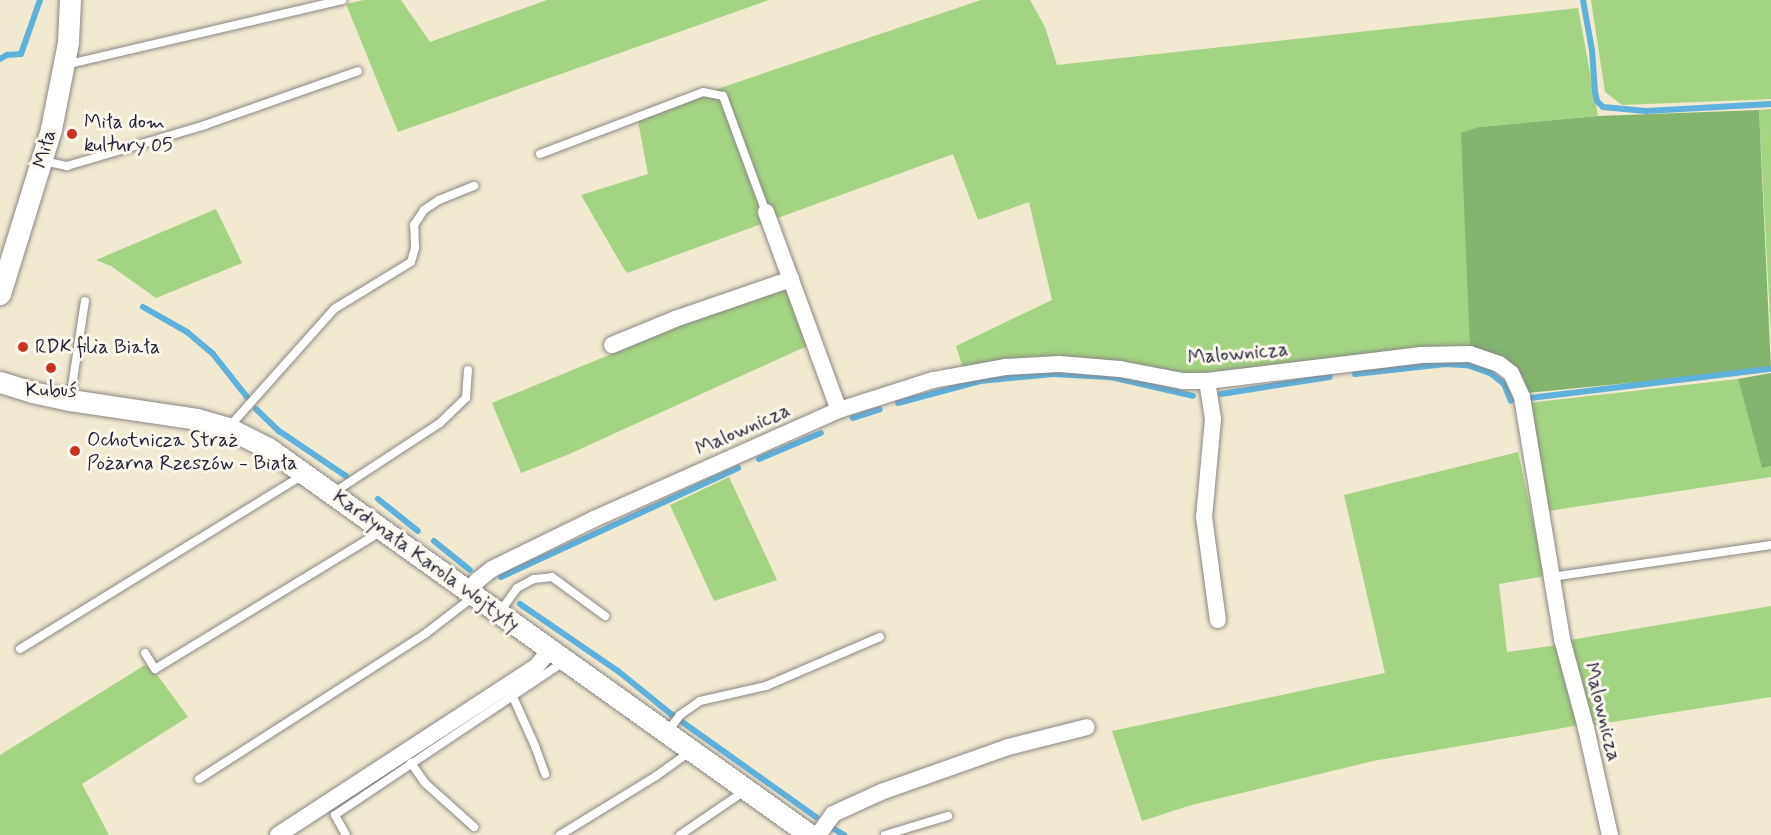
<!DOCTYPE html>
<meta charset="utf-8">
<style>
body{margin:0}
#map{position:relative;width:1771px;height:835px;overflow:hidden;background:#f1e9d0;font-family:Mynerve,sans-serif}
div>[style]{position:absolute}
.green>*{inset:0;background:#a4d381}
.forest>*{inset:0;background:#83b56f}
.stream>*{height:6px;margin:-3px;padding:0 3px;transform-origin:3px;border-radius:3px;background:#5eb1da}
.roads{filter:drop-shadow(0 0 2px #8a8686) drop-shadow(0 0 2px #8a8686)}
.service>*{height:8px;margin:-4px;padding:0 4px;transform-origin:4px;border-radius:4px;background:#fff}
.minor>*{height:16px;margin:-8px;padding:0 8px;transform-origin:8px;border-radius:8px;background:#fff}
.tertiary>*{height:21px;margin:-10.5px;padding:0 10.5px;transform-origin:10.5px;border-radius:10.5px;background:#fff}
.dots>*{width:16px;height:16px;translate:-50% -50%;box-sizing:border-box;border:3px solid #fbf7ec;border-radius:50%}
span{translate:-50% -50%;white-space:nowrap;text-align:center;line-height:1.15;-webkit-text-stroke:6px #fbf7ec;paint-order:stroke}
.poi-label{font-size:20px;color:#22223b}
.left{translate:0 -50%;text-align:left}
.street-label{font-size:20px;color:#22223b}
</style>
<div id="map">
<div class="green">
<div style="clip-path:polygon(364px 0,401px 0,430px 42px,547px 0,769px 0,398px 132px,346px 4px)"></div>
<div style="clip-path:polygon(981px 0,1030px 0,1045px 27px,1057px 65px,1578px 8px,1598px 116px,1479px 127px,1470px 348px,1214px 375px,1176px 376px,1082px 357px,994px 363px,963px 368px,956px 346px,1052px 300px,1029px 202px,978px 220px,953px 154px,627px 273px,624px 269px,581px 195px,648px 174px,637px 116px)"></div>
<div style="clip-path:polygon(1591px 0,1771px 0,1771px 99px,1622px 105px,1605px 92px)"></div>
<div style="clip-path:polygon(1771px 109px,1771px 337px,1759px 110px)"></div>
<div style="clip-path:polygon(216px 209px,242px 263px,156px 298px,111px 266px,96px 260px)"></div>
<div style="clip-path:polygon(787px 288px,807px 346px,567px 455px,521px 473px,492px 403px,677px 327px)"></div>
<div style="clip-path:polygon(1738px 379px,1762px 467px,1771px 466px,1771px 477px,1548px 511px,1528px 403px)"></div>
<div style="clip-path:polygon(1518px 452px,1545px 576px,1499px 584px,1507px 652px,1558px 645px,1580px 725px,1373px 761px,1188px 806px,1142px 821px,1112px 731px,1385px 673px,1344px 495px)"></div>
<div style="clip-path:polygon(729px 477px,777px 580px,714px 601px,670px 505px)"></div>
<div style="clip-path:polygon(1771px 606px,1771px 697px,1593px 725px,1570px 640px)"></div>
<div style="clip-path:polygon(145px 665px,158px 676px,188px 717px,82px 784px,109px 835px,0 835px,0 755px)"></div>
</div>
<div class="forest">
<div style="clip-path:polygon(1759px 110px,1771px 369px,1527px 393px,1470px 348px,1461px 133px,1479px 127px,1598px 116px)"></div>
<div style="clip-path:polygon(1771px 373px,1771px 466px,1762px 468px,1738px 379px)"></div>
</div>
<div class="stream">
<div style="left:1583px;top:0;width:51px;rotate:79.8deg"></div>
<div style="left:1592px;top:50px;width:42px;rotate:85.9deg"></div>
<div style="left:1595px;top:92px;width:9px;rotate:77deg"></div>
<div style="left:1597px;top:101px;width:8px;rotate:45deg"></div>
<div style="left:1603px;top:107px;width:43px;rotate:5.3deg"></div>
<div style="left:1646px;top:111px;width:125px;rotate:-3.2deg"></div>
<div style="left:0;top:59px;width:8px;rotate:-30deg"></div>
<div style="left:7px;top:55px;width:14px;rotate:-4deg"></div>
<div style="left:21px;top:54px;width:57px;rotate:-70.6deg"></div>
<div style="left:143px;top:307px;width:51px;rotate:29.6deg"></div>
<div style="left:187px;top:332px;width:34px;rotate:40deg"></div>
<div style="left:213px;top:354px;width:55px;rotate:51.7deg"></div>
<div style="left:1355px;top:374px;width:91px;rotate:-6.3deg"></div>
<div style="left:1445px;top:364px;width:22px;rotate:3deg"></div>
<div style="left:1467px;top:365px;width:24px;rotate:19deg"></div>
<div style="left:1490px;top:373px;width:18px;rotate:38deg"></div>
<div style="left:1504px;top:384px;width:18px;rotate:68deg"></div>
<div style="left:1221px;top:394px;width:110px;rotate:-8.9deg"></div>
<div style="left:1530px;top:398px;width:243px;rotate:-6.9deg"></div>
<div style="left:898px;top:403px;width:85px;rotate:-15deg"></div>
<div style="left:980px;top:381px;width:73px;rotate:-5.5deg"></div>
<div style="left:1053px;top:374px;width:58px;rotate:3deg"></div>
<div style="left:1111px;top:377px;width:84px;rotate:13deg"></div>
<div style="left:256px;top:409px;width:32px;rotate:44deg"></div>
<div style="left:279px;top:431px;width:81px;rotate:33.9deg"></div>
<div style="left:853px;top:418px;width:28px;rotate:-18deg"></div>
<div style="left:759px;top:459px;width:67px;rotate:-22.8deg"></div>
<div style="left:378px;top:499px;width:51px;rotate:38.7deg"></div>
<div style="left:434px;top:541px;width:46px;rotate:38.9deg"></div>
<div style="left:501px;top:577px;width:261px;rotate:-24.7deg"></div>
<div style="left:520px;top:604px;width:119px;rotate:34.4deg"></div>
<div style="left:618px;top:671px;width:68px;rotate:39.1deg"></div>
<div style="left:671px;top:714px;width:178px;rotate:35.4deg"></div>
<div style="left:834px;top:829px;width:12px;rotate:31deg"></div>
</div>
<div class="roads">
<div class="service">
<div style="left:65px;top:65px;width:285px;rotate:-13.2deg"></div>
<div style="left:540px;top:154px;width:174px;rotate:-20.8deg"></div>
<div style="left:703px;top:92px;width:20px;rotate:11deg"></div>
<div style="left:723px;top:96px;width:124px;rotate:69.7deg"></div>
<div style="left:43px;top:161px;width:25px;rotate:12deg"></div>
<div style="left:67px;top:166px;width:144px;rotate:-16.5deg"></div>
<div style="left:205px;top:125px;width:162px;rotate:-19.4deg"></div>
<div style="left:70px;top:400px;width:100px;rotate:-81.4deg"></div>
<div style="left:229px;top:427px;width:158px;rotate:-48.3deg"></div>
<div style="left:334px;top:309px;width:90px;rotate:-31.4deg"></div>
<div style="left:411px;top:262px;width:15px;rotate:-74deg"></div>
<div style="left:415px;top:248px;width:23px;rotate:-92deg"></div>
<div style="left:414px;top:225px;width:18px;rotate:-56deg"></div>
<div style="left:424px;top:210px;width:18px;rotate:-34deg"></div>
<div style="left:439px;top:200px;width:38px;rotate:-22deg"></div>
<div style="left:333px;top:493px;width:128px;rotate:-33.2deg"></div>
<div style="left:440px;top:423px;width:36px;rotate:-44deg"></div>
<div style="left:466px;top:398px;width:28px;rotate:-86deg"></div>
<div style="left:1552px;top:577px;width:221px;rotate:-8.3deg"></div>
<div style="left:499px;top:613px;width:31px;rotate:-54deg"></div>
<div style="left:517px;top:588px;width:19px;rotate:-28deg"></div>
<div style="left:534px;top:579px;width:18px;rotate:-6deg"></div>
<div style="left:552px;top:577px;width:66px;rotate:36.3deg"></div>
<div style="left:20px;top:649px;width:332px;rotate:-31.6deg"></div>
<div style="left:145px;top:653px;width:19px;rotate:58deg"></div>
<div style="left:155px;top:669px;width:254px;rotate:-31.3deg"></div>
<div style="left:372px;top:537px;width:11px;rotate:-52deg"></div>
<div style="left:513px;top:697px;width:54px;rotate:65.8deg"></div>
<div style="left:535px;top:746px;width:30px;rotate:70deg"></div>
<div style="left:668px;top:731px;width:20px;rotate:-53deg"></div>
<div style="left:680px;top:715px;width:24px;rotate:-35deg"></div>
<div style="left:700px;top:701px;width:68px;rotate:-12.8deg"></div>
<div style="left:766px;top:686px;width:124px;rotate:-23.3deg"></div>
<div style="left:411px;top:763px;width:24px;rotate:55deg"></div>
<div style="left:425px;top:783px;width:66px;rotate:41.9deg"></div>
<div style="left:199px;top:779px;width:269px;rotate:-32.7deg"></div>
<div style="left:425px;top:634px;width:61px;rotate:-37.6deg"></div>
<div style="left:346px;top:835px;width:23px;rotate:-119deg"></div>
<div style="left:335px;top:815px;width:277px;rotate:-33.8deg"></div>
<div style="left:560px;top:835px;width:113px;rotate:-31.6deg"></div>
<div style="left:656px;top:776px;width:43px;rotate:-35.5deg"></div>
<div style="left:680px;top:835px;width:80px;rotate:-34.3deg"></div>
<div style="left:885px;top:835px;width:66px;rotate:-16.8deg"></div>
</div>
<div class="minor">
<div style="left:766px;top:212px;width:211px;rotate:69.8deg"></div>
<div style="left:612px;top:345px;width:68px;rotate:-22.4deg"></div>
<div style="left:675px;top:319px;width:123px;rotate:-19deg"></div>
<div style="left:1207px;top:381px;width:38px;rotate:81deg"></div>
<div style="left:1213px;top:419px;width:98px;rotate:95.2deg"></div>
<div style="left:1204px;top:517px;width:104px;rotate:82.3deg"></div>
<div style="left:469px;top:592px;width:14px;rotate:-54deg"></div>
<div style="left:477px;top:581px;width:19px;rotate:-39deg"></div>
<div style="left:492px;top:569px;width:114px;rotate:-26.1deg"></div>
<div style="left:594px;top:519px;width:268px;rotate:-24deg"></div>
<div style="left:839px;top:410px;width:99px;rotate:-17.7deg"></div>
<div style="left:933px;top:380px;width:73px;rotate:-10.2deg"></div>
<div style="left:1005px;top:367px;width:54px;rotate:-3.2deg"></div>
<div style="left:1059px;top:364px;width:61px;rotate:4.7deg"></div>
<div style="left:1120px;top:369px;width:64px;rotate:10.8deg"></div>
<div style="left:1183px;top:381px;width:24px"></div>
<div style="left:1207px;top:381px;width:216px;rotate:-6.9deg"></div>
<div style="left:1421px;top:355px;width:49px;rotate:-1.2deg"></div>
<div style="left:1470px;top:354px;width:31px;rotate:19deg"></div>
<div style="left:1499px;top:364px;width:15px;rotate:37deg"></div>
<div style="left:1511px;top:373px;width:26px;rotate:65deg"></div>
<div style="left:1522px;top:397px;width:245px;rotate:80.6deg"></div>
<div style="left:1562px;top:639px;width:92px;rotate:74.9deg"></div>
<div style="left:1586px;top:728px;width:110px;rotate:77.4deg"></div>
<div style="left:278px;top:835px;width:308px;rotate:-33.1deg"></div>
<div style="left:536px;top:667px;width:22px;rotate:-51deg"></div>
<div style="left:818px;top:835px;width:26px;rotate:-54deg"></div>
<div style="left:833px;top:814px;width:53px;rotate:-24.6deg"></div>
<div style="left:881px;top:792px;width:135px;rotate:-19.5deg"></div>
<div style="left:1008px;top:747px;width:81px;rotate:-14.2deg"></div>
</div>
<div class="tertiary">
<div style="left:0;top:294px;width:173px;rotate:-72.8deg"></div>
<div style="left:51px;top:129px;width:89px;rotate:-78.9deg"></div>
<div style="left:68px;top:42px;width:42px;rotate:-87.3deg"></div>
<div style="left:0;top:382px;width:34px;rotate:17deg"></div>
<div style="left:32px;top:392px;width:39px;rotate:12deg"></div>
<div style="left:70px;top:400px;width:128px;rotate:8.5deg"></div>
<div style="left:197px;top:419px;width:32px;rotate:16deg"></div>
<div style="left:228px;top:428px;width:45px;rotate:26.6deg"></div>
<div style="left:268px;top:448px;width:666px;rotate:35.53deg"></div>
</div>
</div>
<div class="dots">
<div style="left:72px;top:134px;background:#c8321e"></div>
<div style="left:23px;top:347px;background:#c8321e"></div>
<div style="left:51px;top:368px;background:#c8321e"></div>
<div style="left:75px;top:451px;background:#c8321e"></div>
</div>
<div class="poi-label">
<span class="left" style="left:84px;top:134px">Miła dom<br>kultury 05</span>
<span class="left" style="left:35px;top:347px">RDK filia Biała</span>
<span style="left:51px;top:390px">Kubuś</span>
<span class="left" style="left:87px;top:452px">Ochotnicza Straż<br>Pożarna Rzeszów - Biała</span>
</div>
<div class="street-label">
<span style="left:45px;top:149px;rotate:-75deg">Miła</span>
<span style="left:1238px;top:354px;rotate:-5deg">Malownicza</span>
<span style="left:743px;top:430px;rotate:-24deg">Malownicza</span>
<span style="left:426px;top:561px;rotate:36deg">Kardynała Karola Wojtyły</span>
<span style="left:1602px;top:712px;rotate:76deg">Malownicza</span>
</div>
</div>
